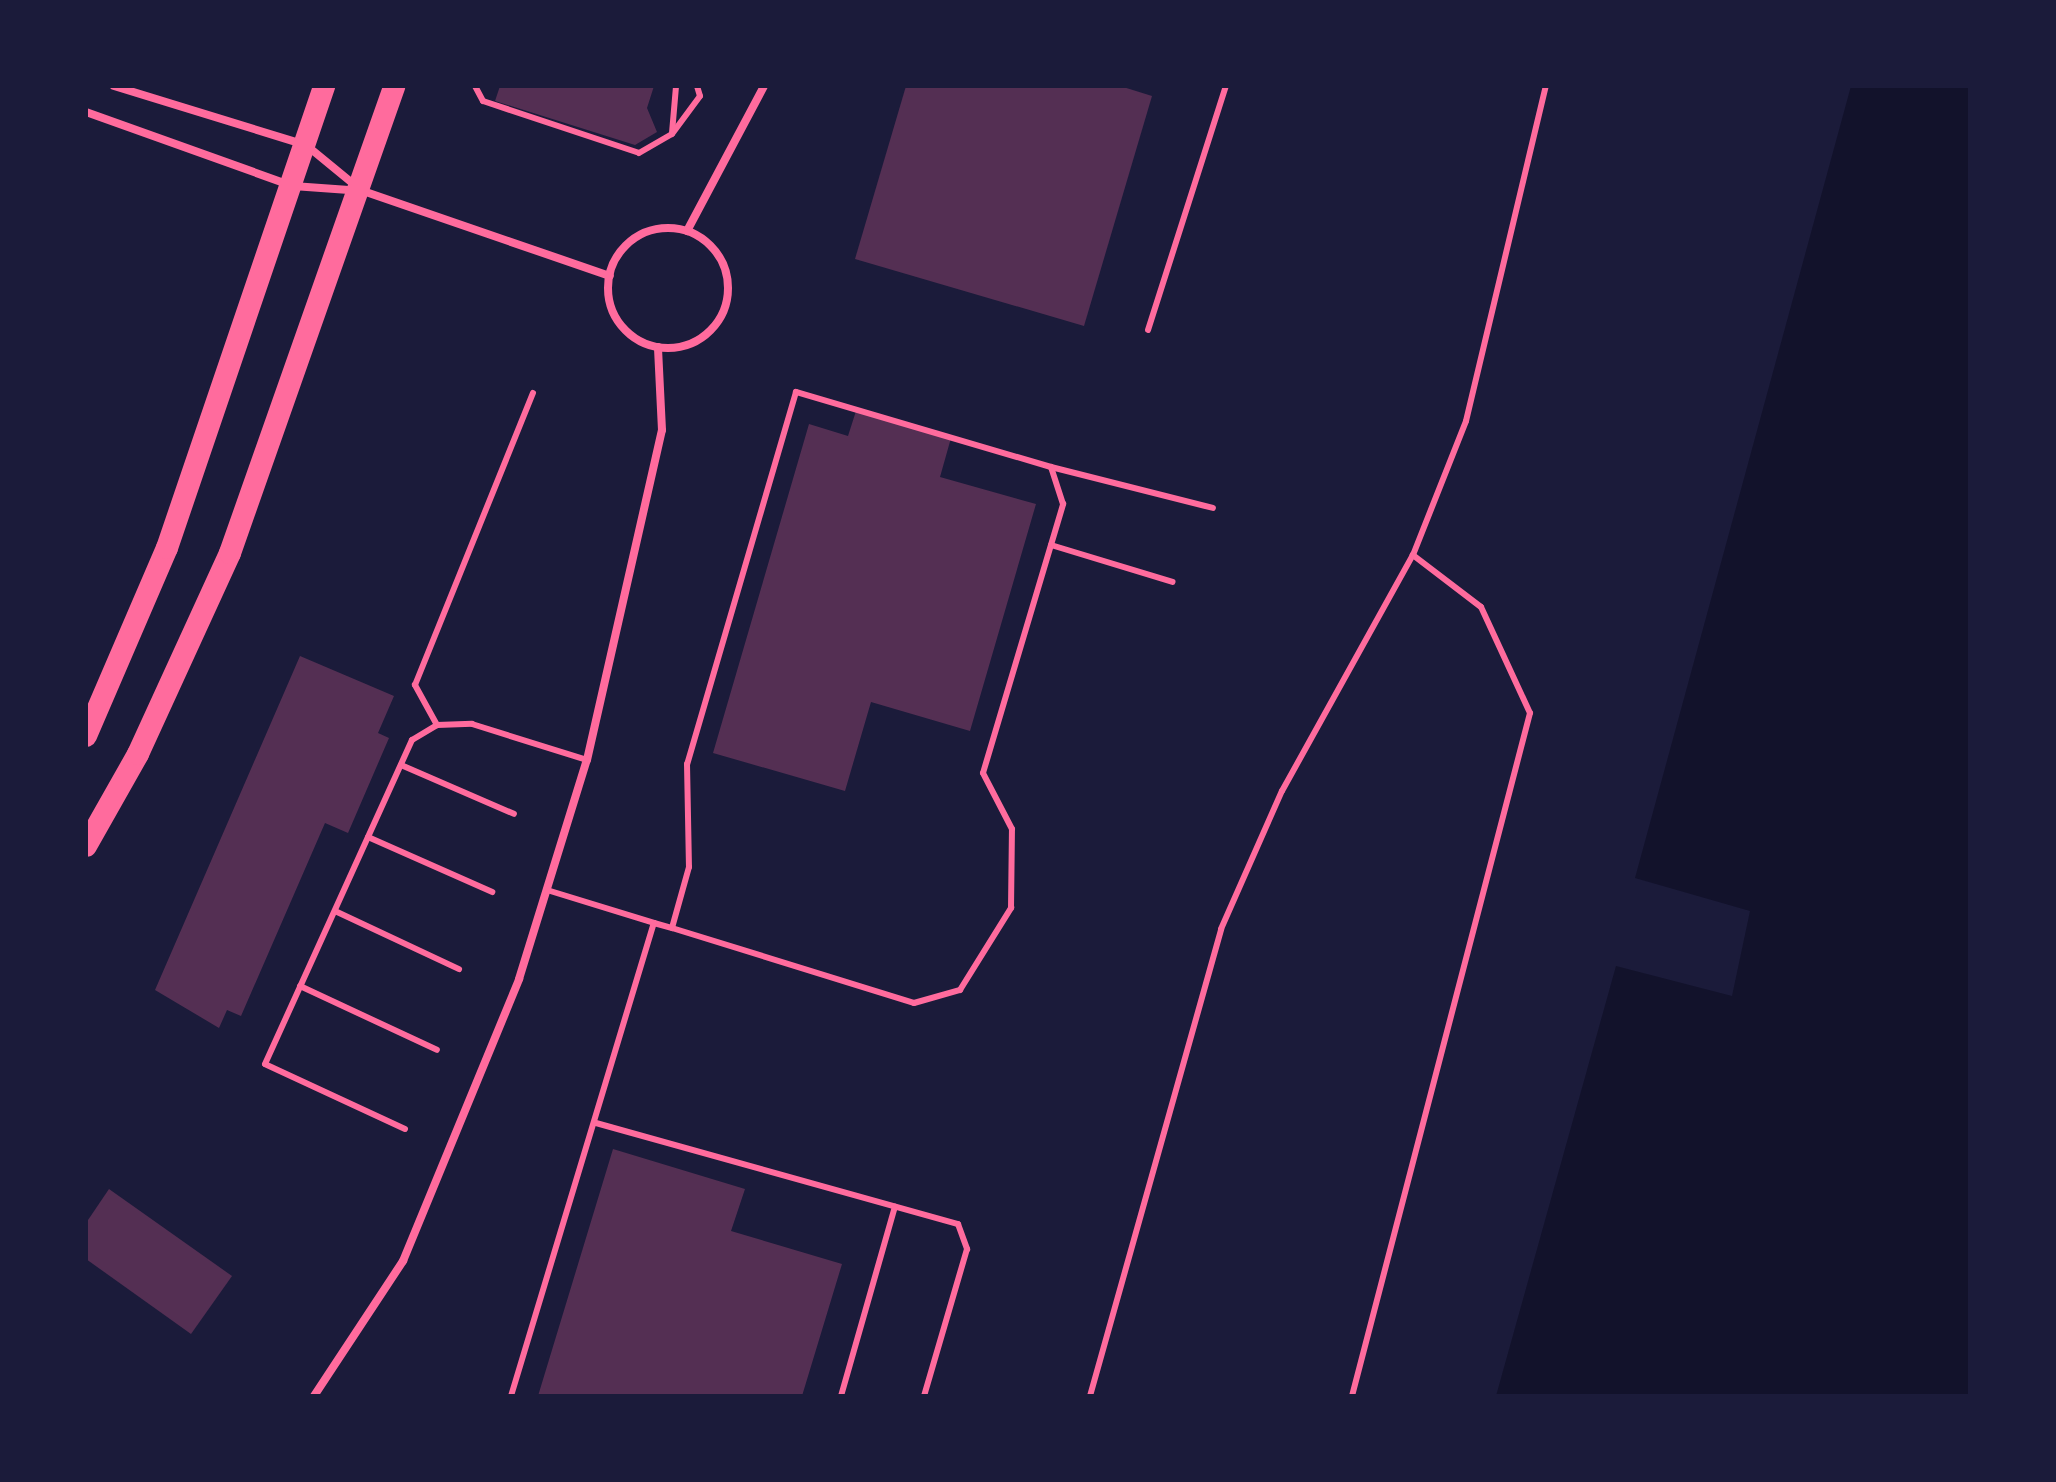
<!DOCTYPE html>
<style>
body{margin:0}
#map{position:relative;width:2056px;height:1482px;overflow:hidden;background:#1b1b3a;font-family:"PT Serif",serif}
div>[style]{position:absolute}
.water>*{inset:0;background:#12122b}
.building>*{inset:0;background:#542f53}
.service>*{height:6px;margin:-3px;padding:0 3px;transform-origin:3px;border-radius:3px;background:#ff6b9d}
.minor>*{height:8px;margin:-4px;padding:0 4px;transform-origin:4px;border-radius:4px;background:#ff6b9d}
.minor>.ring{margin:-4px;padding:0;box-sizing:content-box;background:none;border:8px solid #ff6b9d;border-radius:50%}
.trunk>*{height:22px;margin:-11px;padding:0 11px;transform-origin:11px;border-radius:11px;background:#ff6b9d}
span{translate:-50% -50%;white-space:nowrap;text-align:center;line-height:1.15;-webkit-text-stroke:6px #1b1b3a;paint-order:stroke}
.frame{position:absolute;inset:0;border:88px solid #1b1b3a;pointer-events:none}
</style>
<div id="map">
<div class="water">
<div style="clip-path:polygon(1851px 86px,1970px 86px,1970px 1396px,1496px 1396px,1616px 966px,1732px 996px,1750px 911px,1635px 878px)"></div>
</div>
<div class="building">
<div style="clip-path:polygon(500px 86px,654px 86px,647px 108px,657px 132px,635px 145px,495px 101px)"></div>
<div style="clip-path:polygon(906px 86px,1120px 86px,1152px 96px,1084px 326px,855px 259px)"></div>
<div style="clip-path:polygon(856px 411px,951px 438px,940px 477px,1036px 504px,970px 731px,871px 702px,845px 791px,713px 753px,809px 424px,848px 436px)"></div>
<div style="clip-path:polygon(300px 656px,394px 696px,378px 733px,389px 738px,348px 833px,325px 823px,241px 1016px,227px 1010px,219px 1028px,155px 990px)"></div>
<div style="clip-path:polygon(613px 1149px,745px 1189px,731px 1231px,842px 1264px,802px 1396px,538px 1396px)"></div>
<div style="clip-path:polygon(109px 1189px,232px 1276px,191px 1334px,86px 1259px,86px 1223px)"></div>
</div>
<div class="service">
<div style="left:475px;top:86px;width:17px;rotate:62deg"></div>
<div style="left:483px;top:101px;width:164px;rotate:18.4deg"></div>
<div style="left:639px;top:153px;width:38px;rotate:-30deg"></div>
<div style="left:672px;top:134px;width:47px;rotate:-53.6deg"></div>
<div style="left:700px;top:96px;width:10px;rotate:-107deg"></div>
<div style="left:672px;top:133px;width:47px;rotate:-85.1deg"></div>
<div style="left:1148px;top:330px;width:256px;rotate:-72.3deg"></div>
<div style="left:1051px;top:467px;width:167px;rotate:14.2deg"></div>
<div style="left:1051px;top:545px;width:127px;rotate:16.9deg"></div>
<div style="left:437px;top:725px;width:46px;rotate:-118.8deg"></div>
<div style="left:415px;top:685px;width:315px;rotate:-68deg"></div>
<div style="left:401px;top:765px;width:123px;rotate:23.4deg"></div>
<div style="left:368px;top:837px;width:136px;rotate:23.9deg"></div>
<div style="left:547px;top:890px;width:112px;rotate:17.1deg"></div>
<div style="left:654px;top:923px;width:19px;rotate:16deg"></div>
<div style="left:672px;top:928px;width:253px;rotate:17.2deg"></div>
<div style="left:914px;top:1003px;width:48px;rotate:-15.8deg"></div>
<div style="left:960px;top:990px;width:97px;rotate:-58.1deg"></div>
<div style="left:1011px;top:908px;width:79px;rotate:-89.3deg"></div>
<div style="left:1012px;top:829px;width:63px;rotate:-117.4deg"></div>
<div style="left:983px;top:773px;width:281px;rotate:-73.4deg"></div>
<div style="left:1063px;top:504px;width:39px;rotate:-108deg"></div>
<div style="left:1051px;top:467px;width:266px;rotate:-163.6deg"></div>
<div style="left:796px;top:392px;width:388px;rotate:106.3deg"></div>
<div style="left:687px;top:764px;width:103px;rotate:88.9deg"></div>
<div style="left:689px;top:867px;width:63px;rotate:105.6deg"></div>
<div style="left:335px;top:911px;width:137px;rotate:25.1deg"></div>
<div style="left:300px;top:986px;width:151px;rotate:25deg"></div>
<div style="left:596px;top:1123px;width:376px;rotate:15.6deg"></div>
<div style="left:958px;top:1224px;width:27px;rotate:70deg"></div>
<div style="left:967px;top:1249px;width:153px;rotate:106.3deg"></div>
<div style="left:405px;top:1129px;width:154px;rotate:-155.1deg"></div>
<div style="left:265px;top:1064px;width:356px;rotate:-65.6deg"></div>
<div style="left:412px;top:740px;width:29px;rotate:-31deg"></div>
<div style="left:437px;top:725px;width:35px;rotate:-2deg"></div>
<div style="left:472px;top:724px;width:121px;rotate:17.4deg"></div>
<div style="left:511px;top:1396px;width:494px;rotate:-73.2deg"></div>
<div style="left:841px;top:1396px;width:197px;rotate:-74.1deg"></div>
<div style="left:1090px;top:1396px;width:485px;rotate:-74.3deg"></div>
<div style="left:1221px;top:929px;width:151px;rotate:-66.2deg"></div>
<div style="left:1282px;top:791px;width:270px;rotate:-61deg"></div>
<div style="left:1413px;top:555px;width:144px;rotate:-68.4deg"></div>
<div style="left:1466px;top:421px;width:344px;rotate:-76.6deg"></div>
<div style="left:1352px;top:1396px;width:706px;rotate:-75.39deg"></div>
<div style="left:1530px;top:713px;width:117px;rotate:-114.8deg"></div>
<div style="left:1481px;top:607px;width:86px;rotate:-142.6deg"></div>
</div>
<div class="minor">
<div style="left:114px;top:86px;width:201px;rotate:17.1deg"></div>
<div style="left:306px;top:145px;width:65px;rotate:39.4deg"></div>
<div style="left:86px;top:112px;width:220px;rotate:19.7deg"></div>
<div style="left:293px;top:186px;width:70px;rotate:4.1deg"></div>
<div style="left:363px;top:191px;width:261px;rotate:19deg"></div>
<div class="ring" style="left:608px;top:228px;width:112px;height:112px"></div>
<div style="left:687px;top:231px;width:164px;rotate:-62deg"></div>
<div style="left:314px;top:1396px;width:162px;rotate:-56.6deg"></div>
<div style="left:403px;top:1261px;width:305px;rotate:-67.6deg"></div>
<div style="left:519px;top:979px;width:229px;rotate:-72.8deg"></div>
<div style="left:587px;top:760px;width:338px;rotate:-77.2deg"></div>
<div style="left:662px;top:430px;width:83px;rotate:-92.8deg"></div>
</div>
<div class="trunk">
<div style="left:86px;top:736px;width:205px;rotate:-66.7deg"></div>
<div style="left:167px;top:548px;width:488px;rotate:-71.2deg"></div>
<div style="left:86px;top:846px;width:106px;rotate:-60.5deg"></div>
<div style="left:138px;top:754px;width:221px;rotate:-65.4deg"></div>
<div style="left:230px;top:553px;width:495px;rotate:-70.6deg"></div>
</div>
<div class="frame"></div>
</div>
